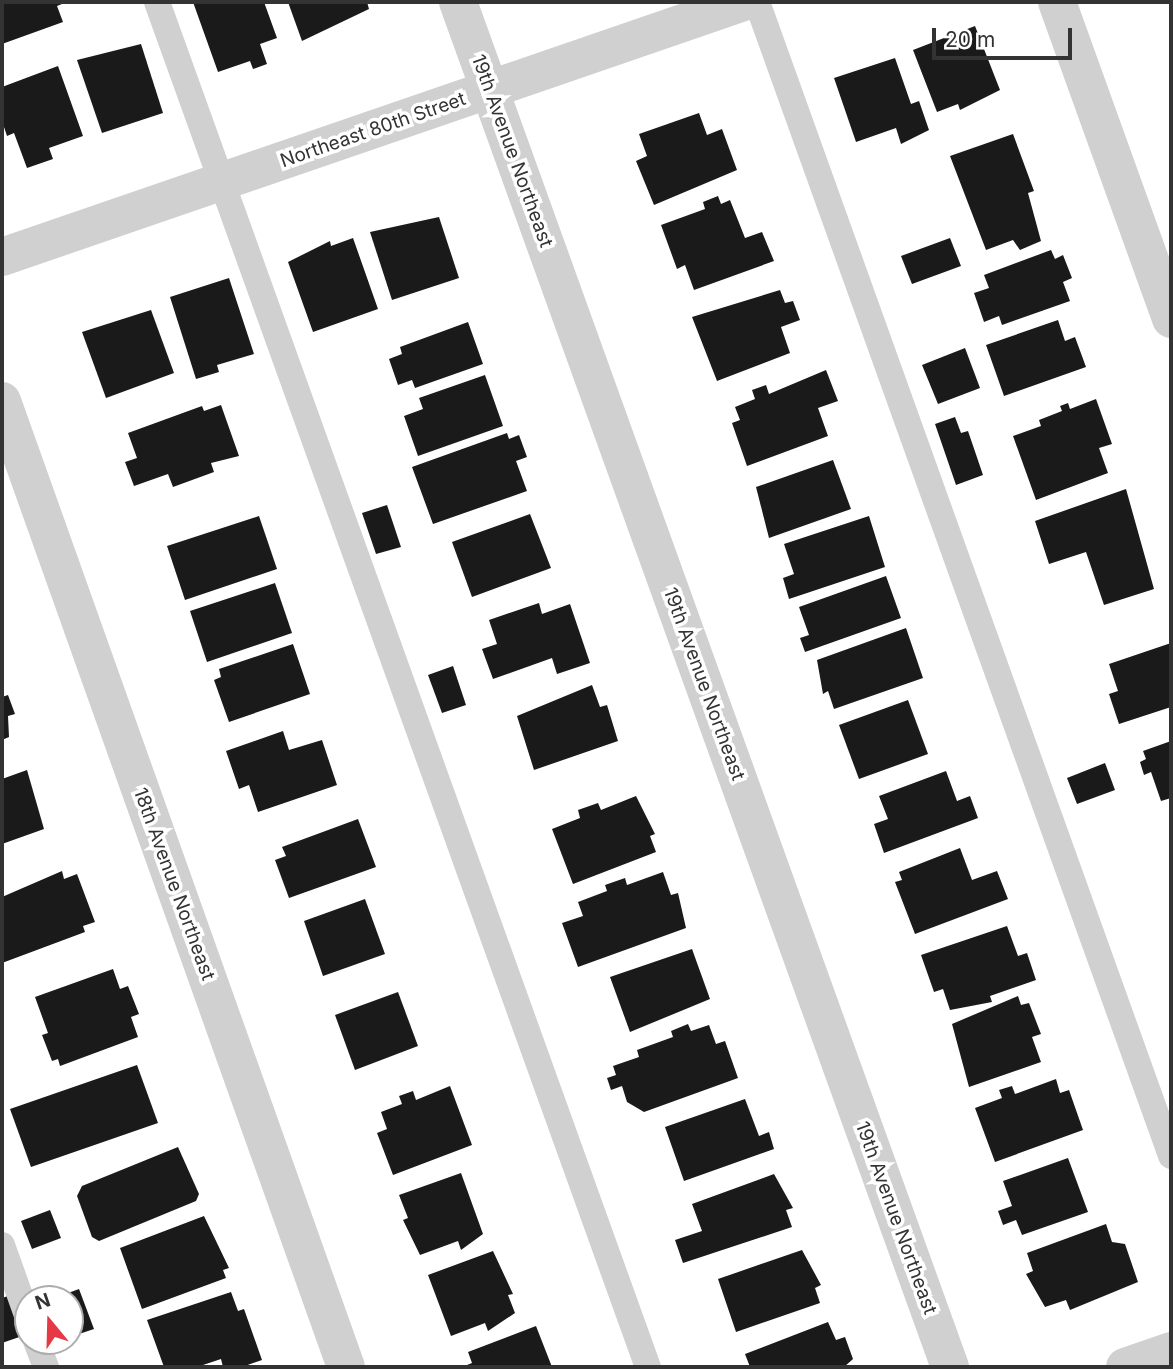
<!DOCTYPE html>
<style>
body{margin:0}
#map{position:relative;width:1173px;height:1369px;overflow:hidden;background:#fff;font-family:Inter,sans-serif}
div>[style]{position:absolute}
.building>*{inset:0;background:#1a1a1a}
.service>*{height:26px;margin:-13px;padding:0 13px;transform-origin:13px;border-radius:13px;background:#d0d0d0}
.minor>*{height:38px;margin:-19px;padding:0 19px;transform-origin:19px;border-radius:19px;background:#d0d0d0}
.tertiary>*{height:38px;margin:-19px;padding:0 19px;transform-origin:19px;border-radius:19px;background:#d0d0d0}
span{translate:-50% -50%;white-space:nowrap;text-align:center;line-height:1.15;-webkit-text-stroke:7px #fff;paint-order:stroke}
.street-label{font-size:19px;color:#333}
.frame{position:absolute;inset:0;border:4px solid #333;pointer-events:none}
.north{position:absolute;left:14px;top:1285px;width:70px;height:70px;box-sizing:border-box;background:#fff;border:2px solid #adadad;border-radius:50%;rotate:341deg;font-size:19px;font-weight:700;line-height:28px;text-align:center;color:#333}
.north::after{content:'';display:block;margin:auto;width:24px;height:32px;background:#e63946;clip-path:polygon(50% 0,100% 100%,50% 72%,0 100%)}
.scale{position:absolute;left:932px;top:28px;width:140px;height:32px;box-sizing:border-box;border:4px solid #333;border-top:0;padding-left:9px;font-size:21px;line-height:24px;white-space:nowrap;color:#333;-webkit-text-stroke:5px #fff;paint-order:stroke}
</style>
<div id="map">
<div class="building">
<div style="clip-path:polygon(2px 2px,67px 2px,57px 6px,63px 22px,2px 44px)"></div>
<div style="clip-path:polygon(193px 2px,264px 2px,277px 38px,260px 44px,267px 64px,253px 69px,250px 61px,218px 72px)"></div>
<div style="clip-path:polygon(288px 2px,367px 2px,369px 9px,302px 41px)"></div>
<div style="clip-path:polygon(975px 26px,1000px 90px,960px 110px,958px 104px,937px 112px,913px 50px)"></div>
<div style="clip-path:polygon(141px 44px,163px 113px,102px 133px,77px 60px)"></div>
<div style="clip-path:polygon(895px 58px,911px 104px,919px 101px,929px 130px,901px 144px,896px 128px,856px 142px,834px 78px)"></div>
<div style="clip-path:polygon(58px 66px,83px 136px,49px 148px,53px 159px,27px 168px,14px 133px,7px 136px,2px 121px,2px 87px)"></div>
<div style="clip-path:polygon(699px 113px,707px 135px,722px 129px,737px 170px,654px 205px,636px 161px,647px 156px,639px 134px)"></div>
<div style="clip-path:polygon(1013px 134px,1034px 191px,1028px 193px,1041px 241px,1020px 250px,1013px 240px,986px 250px,950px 156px)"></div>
<div style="clip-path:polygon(718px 196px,721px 204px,730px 200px,745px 238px,762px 232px,774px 261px,694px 290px,685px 265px,677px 269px,661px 225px,705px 209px,703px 202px)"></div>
<div style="clip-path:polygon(439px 217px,459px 278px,392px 300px,370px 232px)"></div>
<div style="clip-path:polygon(353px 238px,378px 309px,313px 332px,288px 262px,330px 241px,331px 246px)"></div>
<div style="clip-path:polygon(950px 238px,961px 266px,912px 284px,901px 256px)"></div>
<div style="clip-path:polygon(1051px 250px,1055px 259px,1063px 255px,1072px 278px,1063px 282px,1070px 301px,1002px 325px,999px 316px,984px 322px,974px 293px,989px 288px,984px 275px)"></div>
<div style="clip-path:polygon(229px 278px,254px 354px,217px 365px,219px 372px,196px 379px,170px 297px)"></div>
<div style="clip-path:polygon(780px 290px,785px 303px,793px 301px,800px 320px,781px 327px,790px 353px,717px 381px,692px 317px)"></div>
<div style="clip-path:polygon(151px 310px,174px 373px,106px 398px,82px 332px)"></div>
<div style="clip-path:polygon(1058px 320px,1065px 341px,1075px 337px,1086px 367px,1004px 396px,986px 345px)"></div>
<div style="clip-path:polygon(468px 322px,483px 364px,415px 388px,412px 380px,398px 385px,389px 359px,402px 354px,400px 347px)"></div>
<div style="clip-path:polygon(965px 348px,980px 388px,938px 404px,922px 365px)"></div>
<div style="clip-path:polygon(826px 370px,838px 401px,818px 408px,828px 436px,747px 466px,732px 423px,740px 420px,735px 407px,755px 399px,752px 390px,766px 385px,769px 394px)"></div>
<div style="clip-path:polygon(485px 375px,503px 426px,418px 456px,404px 416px,423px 409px,419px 398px)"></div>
<div style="clip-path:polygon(1096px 399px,1112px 444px,1099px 448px,1108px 473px,1036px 500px,1013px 436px,1041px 426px,1039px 420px,1062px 411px,1060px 406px,1068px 403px,1070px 409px)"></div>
<div style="clip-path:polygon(221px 405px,239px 456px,211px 463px,214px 472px,173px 487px,168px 474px,134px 486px,125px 462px,137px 458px,128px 433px,202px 406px,204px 411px)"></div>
<div style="clip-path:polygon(955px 417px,961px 433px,968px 431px,983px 475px,956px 485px,935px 424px)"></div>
<div style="clip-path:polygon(507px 433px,509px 439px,519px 435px,527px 457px,516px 461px,527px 491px,433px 524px,412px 467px)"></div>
<div style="clip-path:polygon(833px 460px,851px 509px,769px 538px,756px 487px)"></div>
<div style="clip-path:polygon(1126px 489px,1154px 589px,1104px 605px,1086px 552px,1049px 564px,1035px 521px)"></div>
<div style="clip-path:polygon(387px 505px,401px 547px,376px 554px,362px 513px)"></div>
<div style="clip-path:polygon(530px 514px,551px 568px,472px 597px,452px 542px)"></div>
<div style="clip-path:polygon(259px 516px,277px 569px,185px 600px,167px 546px)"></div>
<div style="clip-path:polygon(869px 516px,885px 567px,789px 599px,783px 578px,794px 574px,784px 544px)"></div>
<div style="clip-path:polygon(886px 576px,901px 618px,805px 652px,800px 638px,809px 635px,799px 607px)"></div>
<div style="clip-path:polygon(275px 583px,292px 633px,207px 662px,190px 611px)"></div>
<div style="clip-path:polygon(539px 603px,542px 614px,570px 604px,590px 663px,557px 674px,552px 658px,493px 679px,482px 649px,497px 644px,489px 620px)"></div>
<div style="clip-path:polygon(906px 628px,923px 678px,834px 709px,828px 691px,823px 694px,817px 660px)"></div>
<div style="clip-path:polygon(1171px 643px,1171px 707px,1119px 724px,1109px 694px,1118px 691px,1109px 664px)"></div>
<div style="clip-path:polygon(293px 644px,310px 694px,229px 722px,214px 680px,221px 677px,219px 669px)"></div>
<div style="clip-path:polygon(453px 666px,466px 705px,442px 713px,428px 675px)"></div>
<div style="clip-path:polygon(592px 685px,600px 707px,607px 705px,618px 741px,534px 770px,517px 716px)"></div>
<div style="clip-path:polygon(8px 695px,15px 714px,8px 716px,9px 737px,2px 740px,2px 697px)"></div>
<div style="clip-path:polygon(908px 700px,928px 754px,859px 779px,839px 725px)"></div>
<div style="clip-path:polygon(283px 731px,289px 750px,322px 740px,337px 785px,258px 812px,249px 785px,239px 789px,226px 751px)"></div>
<div style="clip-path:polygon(1171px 741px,1171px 798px,1161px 801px,1151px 772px,1144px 775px,1140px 762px,1146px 759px,1143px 751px)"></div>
<div style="clip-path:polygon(1105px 763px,1115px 790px,1077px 804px,1067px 778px)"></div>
<div style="clip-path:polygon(27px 770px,44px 829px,2px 844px,2px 779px)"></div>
<div style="clip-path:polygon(946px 771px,957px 801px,970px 796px,978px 818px,884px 853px,874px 824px,888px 819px,879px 796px)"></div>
<div style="clip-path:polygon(636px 796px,655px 834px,650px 836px,656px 852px,573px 884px,552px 829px,580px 818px,578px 810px,598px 803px,601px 810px)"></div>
<div style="clip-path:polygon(358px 819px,376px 867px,289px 898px,275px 860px,286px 856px,282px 847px)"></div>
<div style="clip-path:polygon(960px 848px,972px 880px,997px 871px,1008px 899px,915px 934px,895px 882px,902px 880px,899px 872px)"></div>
<div style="clip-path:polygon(62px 871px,64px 879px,77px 874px,95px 922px,83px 926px,85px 932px,2px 963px,2px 897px)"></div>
<div style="clip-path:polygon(663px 872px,671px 895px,678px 893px,686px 928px,578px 967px,562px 923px,583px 916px,578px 902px,607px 891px,605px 885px,625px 878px,627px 885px)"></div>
<div style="clip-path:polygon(365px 899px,385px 954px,323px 976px,304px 921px)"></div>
<div style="clip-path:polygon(1007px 926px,1018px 956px,1027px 953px,1036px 980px,990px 996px,992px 1002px,950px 1010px,943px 989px,934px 992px,921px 955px)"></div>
<div style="clip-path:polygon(692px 949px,710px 999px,630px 1032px,610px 977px)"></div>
<div style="clip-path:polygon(113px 969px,120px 989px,128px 986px,139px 1014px,131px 1017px,138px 1037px,60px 1066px,58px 1059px,52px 1061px,42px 1035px,48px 1033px,35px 997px)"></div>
<div style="clip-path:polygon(398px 992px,418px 1046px,355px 1070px,335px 1015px)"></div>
<div style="clip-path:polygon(1018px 996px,1021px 1005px,1029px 1003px,1041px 1034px,1032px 1037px,1041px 1062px,969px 1087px,952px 1024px)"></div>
<div style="clip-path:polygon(688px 1024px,691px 1031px,709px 1025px,716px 1044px,725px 1041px,738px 1078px,644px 1112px,627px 1102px,622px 1086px,611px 1090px,607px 1078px,616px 1075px,613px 1066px,639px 1057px,637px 1050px,673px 1037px,671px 1031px)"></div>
<div style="clip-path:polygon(137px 1065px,158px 1123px,31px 1167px,10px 1109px)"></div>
<div style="clip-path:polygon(1056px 1079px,1060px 1093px,1069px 1090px,1083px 1130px,995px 1162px,975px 1108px,1002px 1098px,999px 1090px,1012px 1086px,1015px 1094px)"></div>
<div style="clip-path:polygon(450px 1086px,472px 1145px,393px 1175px,377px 1133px,387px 1129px,381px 1112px,402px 1104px,399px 1096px,413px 1091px,416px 1100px)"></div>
<div style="clip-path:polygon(745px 1099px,759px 1136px,769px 1132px,774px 1149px,684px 1181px,665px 1127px)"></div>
<div style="clip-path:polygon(178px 1147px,199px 1194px,196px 1201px,99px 1241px,92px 1237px,77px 1196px,82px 1186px)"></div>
<div style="clip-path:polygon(1068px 1158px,1088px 1212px,1022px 1235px,1016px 1220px,1003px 1225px,998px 1211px,1012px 1206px,1003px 1181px)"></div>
<div style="clip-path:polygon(461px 1173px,483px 1234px,461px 1250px,458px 1241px,420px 1255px,403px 1220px,408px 1218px,399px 1195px)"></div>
<div style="clip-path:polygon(774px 1174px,793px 1208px,786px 1210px,792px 1227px,683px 1263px,675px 1240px,702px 1231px,692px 1204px)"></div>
<div style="clip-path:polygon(50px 1210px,61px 1238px,32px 1249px,21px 1221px)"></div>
<div style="clip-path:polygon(204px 1216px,229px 1268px,223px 1270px,226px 1278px,142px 1309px,120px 1248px)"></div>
<div style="clip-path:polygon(1106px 1224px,1112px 1242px,1125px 1244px,1138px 1282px,1070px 1310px,1066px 1300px,1045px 1307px,1026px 1274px,1033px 1271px,1027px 1253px)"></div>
<div style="clip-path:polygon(802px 1250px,821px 1285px,815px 1288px,820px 1303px,736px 1332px,718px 1279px)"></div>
<div style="clip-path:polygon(493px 1251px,513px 1294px,508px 1295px,515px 1313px,488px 1331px,485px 1323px,451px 1336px,428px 1275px)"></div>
<div style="clip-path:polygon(79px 1289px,94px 1329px,70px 1337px,70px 1299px,52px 1299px)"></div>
<div style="clip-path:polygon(231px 1292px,238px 1311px,244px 1309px,262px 1360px,242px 1367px,223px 1367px,221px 1359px,197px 1367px,164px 1367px,147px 1320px)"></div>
<div style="clip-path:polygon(11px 1295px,25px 1335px,2px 1343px,2px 1298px)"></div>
<div style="clip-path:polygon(828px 1322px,836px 1340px,845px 1337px,853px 1359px,844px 1367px,750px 1367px,745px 1354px)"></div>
<div style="clip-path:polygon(536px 1326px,552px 1367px,462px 1367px,472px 1363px,468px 1352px)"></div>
</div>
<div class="service">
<div style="left:157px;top:2px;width:1451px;rotate:70.22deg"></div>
<div style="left:757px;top:2px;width:1226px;rotate:70.26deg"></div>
<div style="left:2px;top:1245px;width:77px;rotate:70.4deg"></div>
<div style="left:36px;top:1341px;width:28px;rotate:69deg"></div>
</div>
<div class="minor">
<div style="left:458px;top:2px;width:1451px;rotate:70.18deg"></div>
<div style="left:2px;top:401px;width:1025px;rotate:70.4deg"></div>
<div style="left:1125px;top:1367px;width:49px;rotate:-19.2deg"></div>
</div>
<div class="tertiary">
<div style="left:1057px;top:2px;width:337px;rotate:70.2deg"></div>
<div style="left:2px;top:257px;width:785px;rotate:-18.97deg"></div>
</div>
<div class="street-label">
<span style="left:373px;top:130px;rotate:-19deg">Northeast 80th Street</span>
<span style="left:512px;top:151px;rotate:70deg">19th Avenue Northeast</span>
<span style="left:704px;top:684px;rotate:70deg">19th Avenue Northeast</span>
<span style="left:174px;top:884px;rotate:70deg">18th Avenue Northeast</span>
<span style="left:896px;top:1218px;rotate:70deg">19th Avenue Northeast</span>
</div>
<div class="frame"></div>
<div class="north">N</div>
<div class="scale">20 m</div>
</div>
